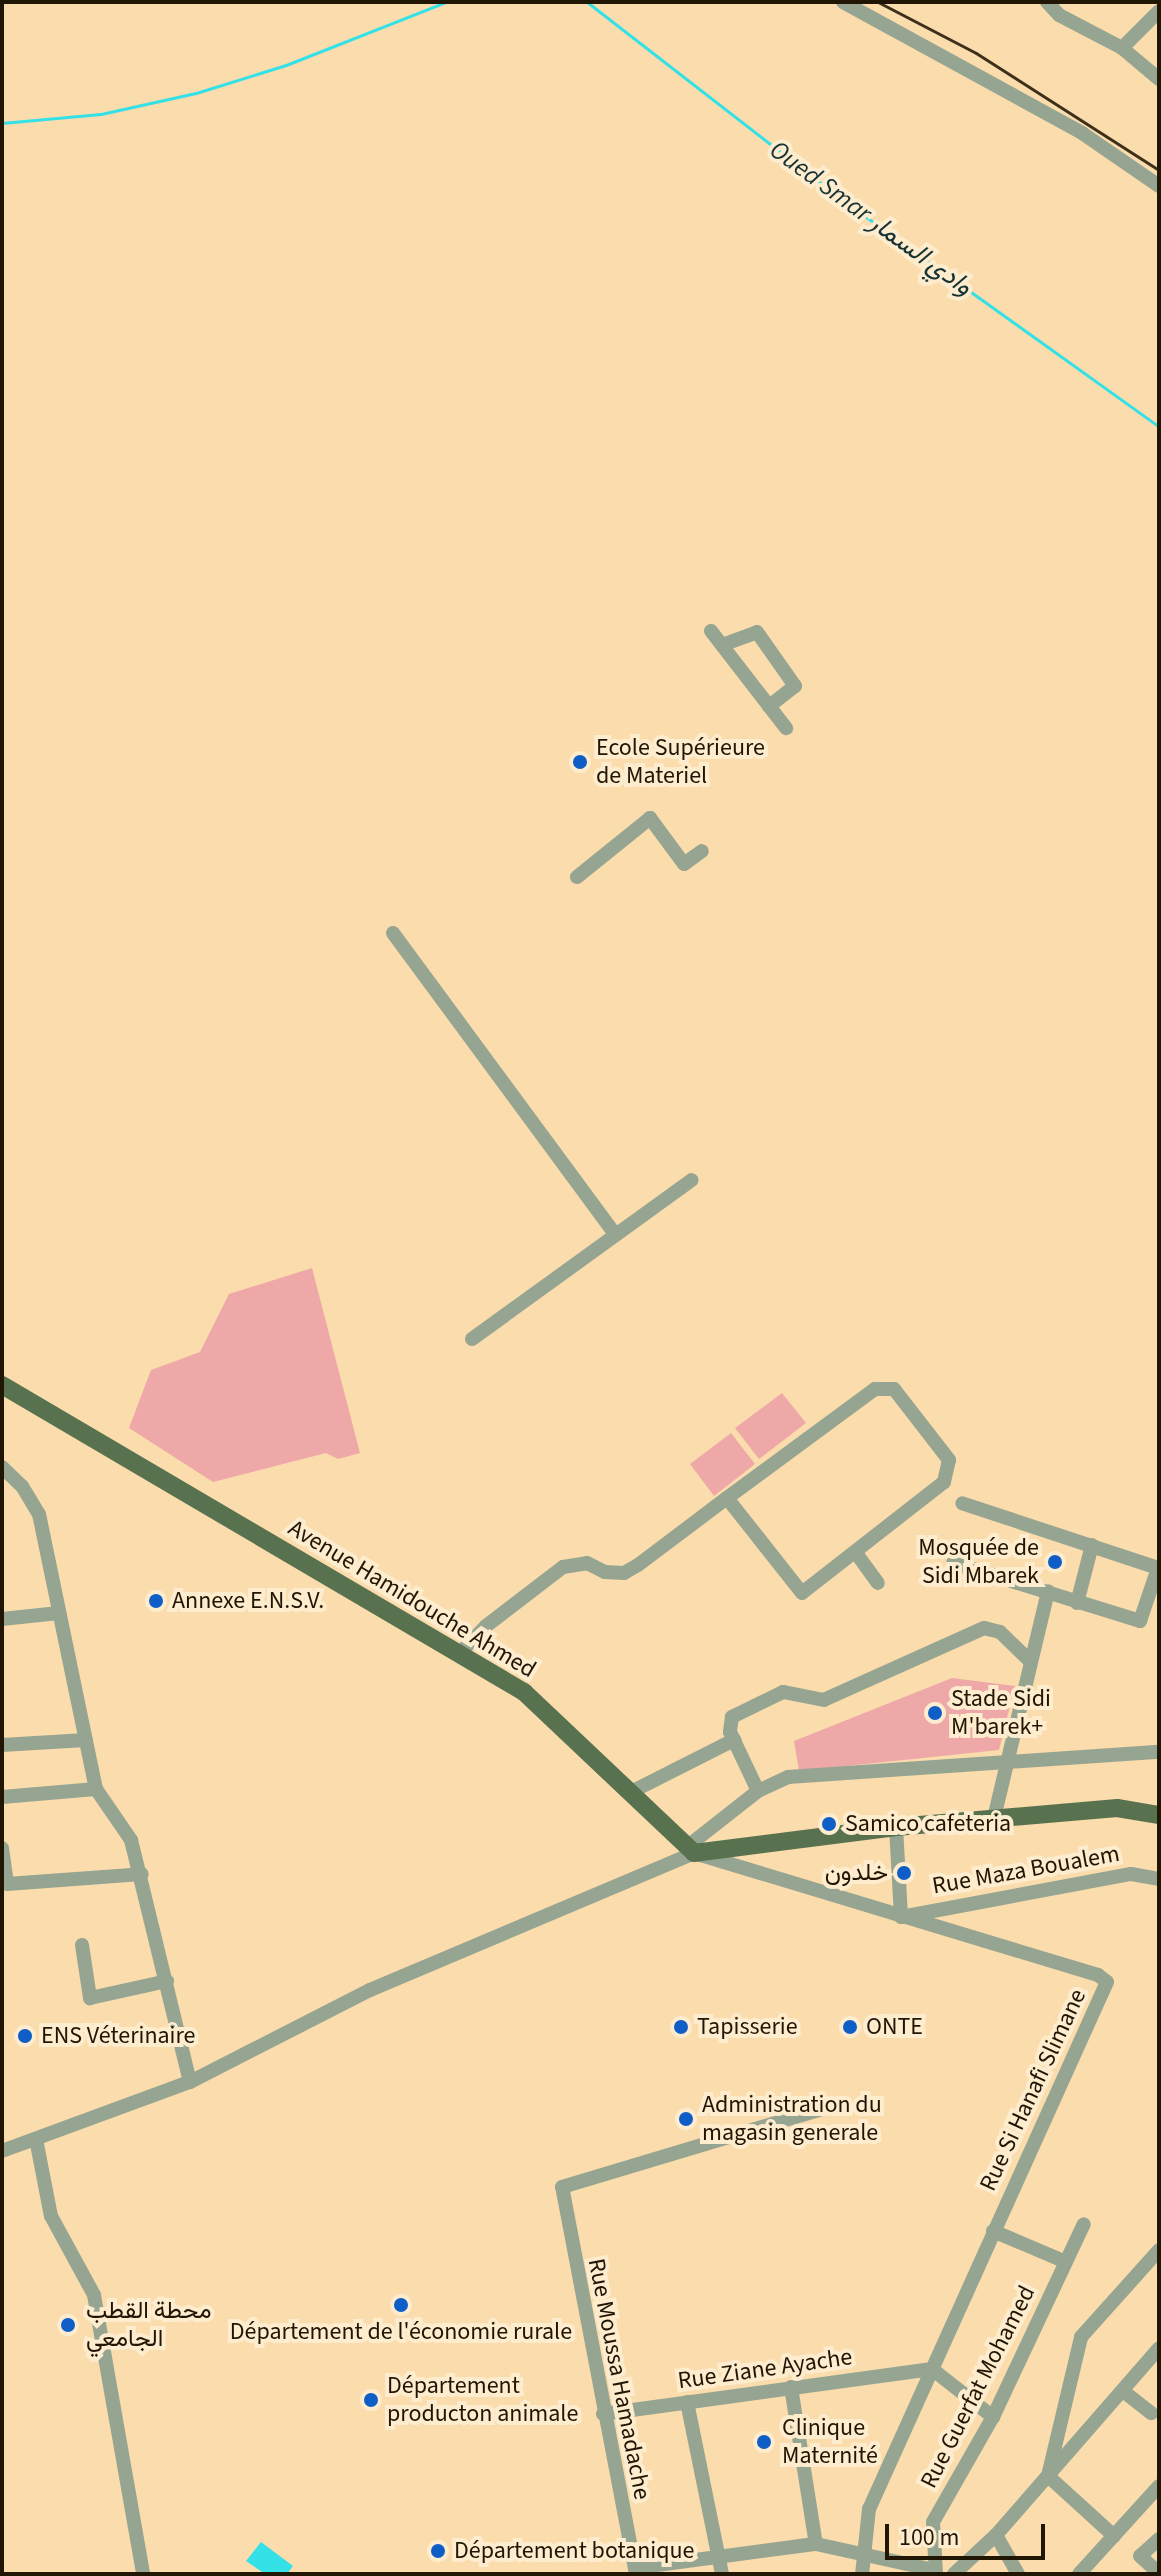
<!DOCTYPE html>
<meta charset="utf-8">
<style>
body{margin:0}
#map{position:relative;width:1161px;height:2576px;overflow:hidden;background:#fbdcac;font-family:"Source Sans 3",Vazirmatn,sans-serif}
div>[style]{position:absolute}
.green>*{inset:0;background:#eea8a8}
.water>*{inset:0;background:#33e1e7}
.stream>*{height:3px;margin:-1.5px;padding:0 1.5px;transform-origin:1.5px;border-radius:1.5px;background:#33e1e7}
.minor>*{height:14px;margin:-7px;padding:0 7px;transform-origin:7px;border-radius:7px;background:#96a592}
.major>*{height:18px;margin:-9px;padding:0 9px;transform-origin:9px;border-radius:9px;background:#587250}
.rail>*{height:3px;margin:-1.5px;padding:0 1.5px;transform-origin:1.5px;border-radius:1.5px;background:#3d301a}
.dots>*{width:22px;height:22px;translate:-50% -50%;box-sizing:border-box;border:4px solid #feeccf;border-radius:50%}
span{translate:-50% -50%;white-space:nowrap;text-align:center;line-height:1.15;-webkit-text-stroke:8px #feeccf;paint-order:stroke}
.poi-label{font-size:24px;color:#211604}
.left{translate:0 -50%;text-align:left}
.right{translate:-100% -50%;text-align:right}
.street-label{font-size:24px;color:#211604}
.water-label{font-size:26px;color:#173233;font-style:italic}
.frame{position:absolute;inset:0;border:4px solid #211604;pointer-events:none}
.scale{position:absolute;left:885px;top:2524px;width:160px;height:36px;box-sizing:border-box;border:4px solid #211604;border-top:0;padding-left:10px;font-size:24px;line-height:28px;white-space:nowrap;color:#211604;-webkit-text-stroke:6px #feeccf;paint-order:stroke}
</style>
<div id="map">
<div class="green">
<div style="clip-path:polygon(312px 1268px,360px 1453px,338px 1459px,326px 1453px,213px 1482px,129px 1428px,151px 1370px,200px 1352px,229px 1294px)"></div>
<div style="clip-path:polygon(782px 1393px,806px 1423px,759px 1459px,735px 1428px)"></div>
<div style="clip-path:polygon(731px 1433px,755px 1464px,714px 1496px,690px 1464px)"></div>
<div style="clip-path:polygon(952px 1678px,1015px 1686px,999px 1750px,799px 1771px,794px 1741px)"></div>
</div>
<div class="water">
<div style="clip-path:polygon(261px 2542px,293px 2566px,287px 2574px,265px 2574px,246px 2561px)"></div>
</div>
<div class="stream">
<div style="left:587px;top:2px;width:321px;rotate:37.8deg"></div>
<div style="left:841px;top:199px;width:391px;rotate:35.6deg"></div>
<div style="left:2px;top:123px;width:99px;rotate:-5.2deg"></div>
<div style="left:101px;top:114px;width:97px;rotate:-12.5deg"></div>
<div style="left:196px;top:93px;width:94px;rotate:-17.3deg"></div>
<div style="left:286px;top:65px;width:172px;rotate:-21.5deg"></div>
</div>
<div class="minor">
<div style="left:843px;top:2px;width:273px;rotate:28.7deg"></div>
<div style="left:1082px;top:133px;width:93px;rotate:34.5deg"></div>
<div style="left:1047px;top:2px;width:18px;rotate:47deg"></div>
<div style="left:1059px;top:15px;width:71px;rotate:27.6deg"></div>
<div style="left:1122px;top:48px;width:48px;rotate:40deg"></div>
<div style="left:1122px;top:48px;width:52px;rotate:-45deg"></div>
<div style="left:711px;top:631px;width:123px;rotate:52.3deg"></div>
<div style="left:722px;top:645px;width:37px;rotate:-20deg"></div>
<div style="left:757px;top:632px;width:66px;rotate:54.9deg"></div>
<div style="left:795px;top:686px;width:33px;rotate:142deg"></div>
<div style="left:577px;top:877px;width:94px;rotate:-38.9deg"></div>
<div style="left:650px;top:818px;width:57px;rotate:53.5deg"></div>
<div style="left:684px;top:864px;width:22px;rotate:-36deg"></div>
<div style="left:393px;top:933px;width:375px;rotate:53.6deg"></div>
<div style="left:472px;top:1339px;width:271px;rotate:-35.9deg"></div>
<div style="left:2px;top:1467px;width:28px;rotate:44deg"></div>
<div style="left:22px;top:1486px;width:33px;rotate:59deg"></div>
<div style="left:39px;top:1514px;width:281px;rotate:78.3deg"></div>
<div style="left:96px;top:1789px;width:62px;rotate:55.5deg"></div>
<div style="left:131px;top:1840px;width:249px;rotate:76.3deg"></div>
<div style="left:856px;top:1553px;width:37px;rotate:54deg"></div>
<div style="left:953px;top:1563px;width:196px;rotate:17.2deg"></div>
<div style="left:1140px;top:1621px;width:56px;rotate:-71.2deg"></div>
<div style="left:1158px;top:1568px;width:206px;rotate:-161.7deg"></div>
<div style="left:1077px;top:1603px;width:60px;rotate:-75.5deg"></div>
<div style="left:2px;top:1619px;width:57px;rotate:-6deg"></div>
<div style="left:460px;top:1653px;width:37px;rotate:-46deg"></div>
<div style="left:486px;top:1626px;width:97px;rotate:-37.5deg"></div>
<div style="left:563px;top:1567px;width:24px;rotate:-9deg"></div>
<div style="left:587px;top:1563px;width:20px;rotate:27deg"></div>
<div style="left:605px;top:1572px;width:19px;rotate:3deg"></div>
<div style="left:624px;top:1573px;width:16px;rotate:-30deg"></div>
<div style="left:638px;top:1565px;width:111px;rotate:-37deg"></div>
<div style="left:727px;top:1498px;width:184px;rotate:-36.4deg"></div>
<div style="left:875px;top:1389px;width:19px"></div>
<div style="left:894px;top:1389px;width:90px;rotate:52.2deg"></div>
<div style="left:949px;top:1460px;width:23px;rotate:103deg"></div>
<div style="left:944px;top:1482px;width:180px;rotate:142deg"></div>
<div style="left:802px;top:1593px;width:121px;rotate:-128.3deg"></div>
<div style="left:1030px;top:1661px;width:42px;rotate:-136deg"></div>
<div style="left:1000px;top:1632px;width:16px;rotate:-166deg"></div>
<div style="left:984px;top:1628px;width:175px;rotate:155.8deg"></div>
<div style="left:824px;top:1700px;width:42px;rotate:-169deg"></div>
<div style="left:783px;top:1692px;width:57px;rotate:153.9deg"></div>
<div style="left:732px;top:1717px;width:15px;rotate:98deg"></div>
<div style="left:730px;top:1732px;width:65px;rotate:64.6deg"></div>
<div style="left:758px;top:1791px;width:33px;rotate:-25deg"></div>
<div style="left:788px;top:1777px;width:372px;rotate:-3.9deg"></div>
<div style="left:2px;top:1745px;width:84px;rotate:-3.4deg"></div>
<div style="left:629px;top:1793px;width:118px;rotate:-26.8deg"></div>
<div style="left:2px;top:1797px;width:94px;rotate:-4.9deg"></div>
<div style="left:994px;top:1818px;width:233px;rotate:-76.6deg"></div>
<div style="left:896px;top:1827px;width:90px;rotate:86.8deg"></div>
<div style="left:688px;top:1846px;width:89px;rotate:-38.2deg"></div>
<div style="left:2px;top:1848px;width:36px;rotate:82deg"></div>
<div style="left:7px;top:1884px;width:135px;rotate:-4.2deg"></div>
<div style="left:901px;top:1917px;width:234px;rotate:-10.6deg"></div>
<div style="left:1131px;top:1874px;width:28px;rotate:10deg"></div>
<div style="left:82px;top:1945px;width:54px;rotate:81.4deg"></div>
<div style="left:90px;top:1998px;width:79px;rotate:-12.4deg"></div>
<div style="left:36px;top:2139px;width:78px;rotate:79deg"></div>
<div style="left:51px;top:2216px;width:90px;rotate:61.4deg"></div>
<div style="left:94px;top:2295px;width:283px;rotate:80deg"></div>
<div style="left:2px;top:2151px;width:200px;rotate:-20.2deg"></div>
<div style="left:190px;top:2082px;width:202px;rotate:-27.1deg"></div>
<div style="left:370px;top:1990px;width:352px;rotate:-22.9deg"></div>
<div style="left:694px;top:1853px;width:422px;rotate:16.8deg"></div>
<div style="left:1098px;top:1975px;width:11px;rotate:38deg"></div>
<div style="left:1107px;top:1982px;width:578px;rotate:114.3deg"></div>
<div style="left:869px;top:2509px;width:65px;rotate:96.1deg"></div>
<div style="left:993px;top:2231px;width:79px;rotate:23deg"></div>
<div style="left:791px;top:2387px;width:159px;rotate:81deg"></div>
<div style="left:1123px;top:2391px;width:36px;rotate:38deg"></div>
<div style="left:687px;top:2402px;width:176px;rotate:78.5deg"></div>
<div style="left:603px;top:2414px;width:332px;rotate:-7.8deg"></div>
<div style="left:932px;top:2369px;width:78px;rotate:38.2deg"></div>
<div style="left:996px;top:2535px;width:45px;rotate:60.6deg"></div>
<div style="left:1114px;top:2536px;width:89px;rotate:-137.7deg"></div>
<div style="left:1048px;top:2476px;width:143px;rotate:-76.6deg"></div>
<div style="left:1081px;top:2337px;width:117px;rotate:-48.1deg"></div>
<div style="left:1159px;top:2539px;width:25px;rotate:138deg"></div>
<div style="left:1140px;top:2556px;width:25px;rotate:42deg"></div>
<div style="left:635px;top:2568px;width:183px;rotate:-7.6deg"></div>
<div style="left:816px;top:2544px;width:121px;rotate:12.4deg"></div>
<div style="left:636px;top:2574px;width:394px;rotate:-100.8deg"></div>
<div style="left:562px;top:2187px;width:275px;rotate:-16.7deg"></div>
<div style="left:936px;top:2574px;width:52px;rotate:-93.3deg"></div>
<div style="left:933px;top:2522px;width:121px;rotate:-60.3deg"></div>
<div style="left:993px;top:2417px;width:213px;rotate:-64.8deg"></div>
<div style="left:954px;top:2574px;width:57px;rotate:-42.9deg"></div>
<div style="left:996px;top:2535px;width:248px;rotate:-48.9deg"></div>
<div style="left:1079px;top:2574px;width:119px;rotate:-47.7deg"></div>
</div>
<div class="major">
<div style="left:2px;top:1385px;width:606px;rotate:30.46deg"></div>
<div style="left:524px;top:1692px;width:234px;rotate:43.4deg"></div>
<div style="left:694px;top:1853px;width:204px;rotate:-7.3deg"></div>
<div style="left:896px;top:1827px;width:222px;rotate:-4.9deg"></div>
<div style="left:1117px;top:1808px;width:43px;rotate:9.5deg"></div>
</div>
<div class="rail">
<div style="left:878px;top:2px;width:110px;rotate:27.5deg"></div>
<div style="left:976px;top:53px;width:217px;rotate:32.6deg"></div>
</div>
<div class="dots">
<div style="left:580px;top:762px;background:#0f5dc7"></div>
<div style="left:1055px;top:1562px;background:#0f5dc7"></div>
<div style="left:156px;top:1601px;background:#0f5dc7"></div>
<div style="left:935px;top:1713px;background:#0f5dc7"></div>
<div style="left:829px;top:1824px;background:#0f5dc7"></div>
<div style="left:904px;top:1873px;background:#0f5dc7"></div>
<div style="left:681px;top:2027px;background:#0f5dc7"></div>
<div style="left:850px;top:2027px;background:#0f5dc7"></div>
<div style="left:25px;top:2036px;background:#0f5dc7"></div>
<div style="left:686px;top:2119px;background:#0f5dc7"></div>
<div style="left:401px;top:2305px;background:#0f5dc7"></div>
<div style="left:68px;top:2325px;background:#0f5dc7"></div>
<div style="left:371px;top:2400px;background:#0f5dc7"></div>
<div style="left:764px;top:2442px;background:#0f5dc7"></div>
<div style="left:438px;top:2551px;background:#0f5dc7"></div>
</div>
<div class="poi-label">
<span class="left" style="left:596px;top:762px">Ecole Supérieure<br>de Materiel</span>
<span class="right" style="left:1039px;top:1562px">Mosquée de<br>Sidi Mbarek</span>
<span class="left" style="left:172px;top:1601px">Annexe E.N.S.V.</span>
<span class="left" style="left:951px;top:1713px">Stade Sidi<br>M'barek+</span>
<span class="left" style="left:845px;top:1824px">Samico cafeteria</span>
<span class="right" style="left:888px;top:1873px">خلدون</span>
<span class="left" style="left:697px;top:2027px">Tapisserie</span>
<span class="left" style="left:866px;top:2027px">ONTE</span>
<span class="left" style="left:41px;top:2036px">ENS Véterinaire</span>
<span class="left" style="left:702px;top:2119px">Administration du<br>magasin generale</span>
<span class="left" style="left:86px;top:2325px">محطة القطب<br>الجامعي</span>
<span style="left:401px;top:2332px">Département de l'économie rurale</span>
<span class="left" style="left:387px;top:2400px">Département<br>producton animale</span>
<span class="left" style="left:782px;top:2442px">Clinique<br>Maternité</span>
<span class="left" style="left:454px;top:2551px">Département botanique</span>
</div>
<div class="street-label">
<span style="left:412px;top:1599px;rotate:31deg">Avenue Hamidouche Ahmed</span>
<span style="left:1026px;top:1870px;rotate:-10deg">Rue Maza Boualem</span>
<span style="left:1033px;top:2090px;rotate:-65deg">Rue Si Hanafi Slimane</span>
<span style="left:765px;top:2369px;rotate:-8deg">Rue Ziane Ayache</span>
<span style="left:619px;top:2379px;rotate:79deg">Rue Moussa Hamadache</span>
<span style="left:978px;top:2387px;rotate:-63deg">Rue Guerfat Mohamed</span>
</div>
<div class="water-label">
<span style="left:871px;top:218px;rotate:36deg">Oued Smar وادي السمار</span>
</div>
<div class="frame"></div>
<div class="scale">100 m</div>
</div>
